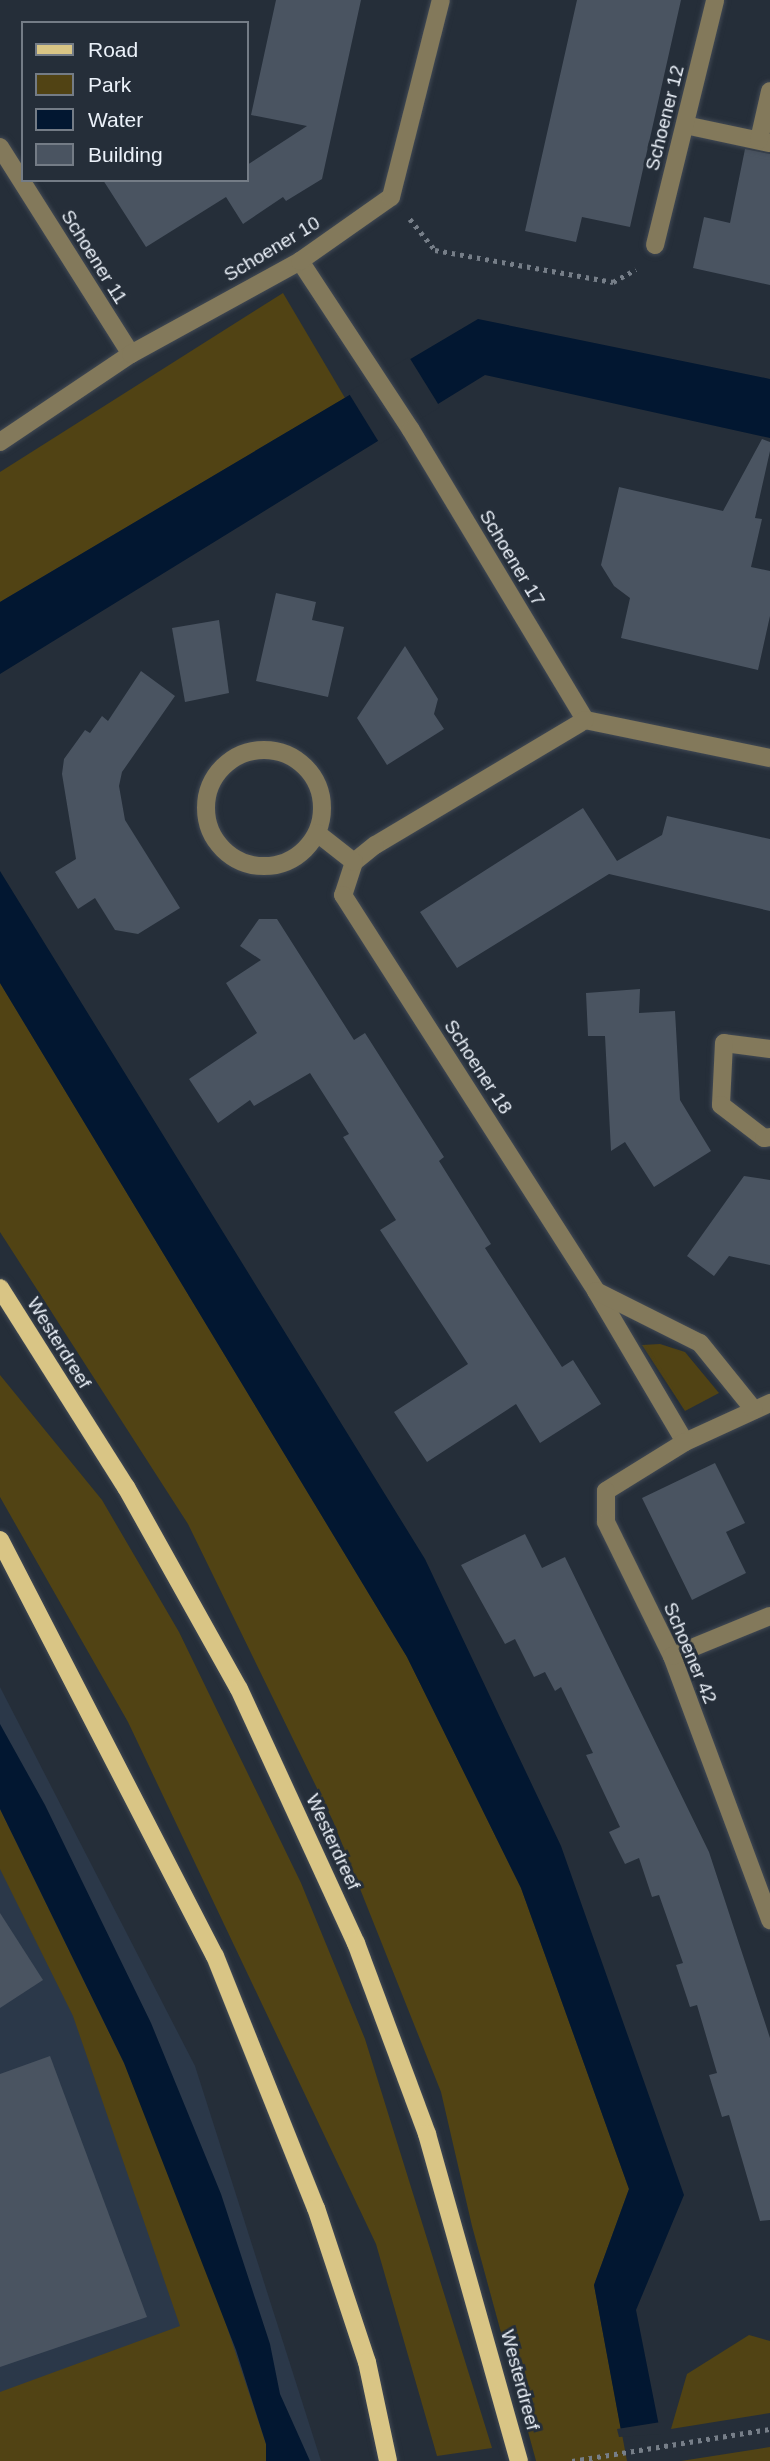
<!DOCTYPE html>
<style>
body{margin:0}
#map{position:relative;width:770px;height:2461px;overflow:hidden;background:#252e39;font-family:Helvetica,sans-serif}
div>[style]{position:absolute}
.built>*{inset:0;background:#2b3849}
.green>*{inset:0;background:#514314}
.water>*{inset:0;background:#021731}
.pier>*{inset:0;background:#252e39}
.building>*{inset:0;background:#4a5461}
.path>*{height:4.5px;margin-top:-2.25px;transform-origin:0;background:repeating-linear-gradient(90deg,#767e88 0 3.5px,transparent 0 8.5px)}
.roads{filter:drop-shadow(0 0 2px #414954) drop-shadow(0 0 2px #414954)}
.minor>*{height:18px;margin:-9px;padding:0 9px;transform-origin:9px;border-radius:9px;background:#83795b}
.minor>.ring{margin:-9px;padding:0;box-sizing:content-box;background:none;border:18px solid #83795b;border-radius:50%}
.major>*{height:18px;margin:-9px;padding:0 9px;transform-origin:9px;border-radius:9px;background:#d9c585}
span{translate:-50% -50%;white-space:nowrap;text-align:center;line-height:1.15;-webkit-text-stroke:6px #252e39;paint-order:stroke}
.street-label{font-size:19px;color:#ebf1f9}
.legend{position:absolute;left:21px;top:21px;width:228px;height:161px;box-sizing:border-box;background:#252e39;border:2px solid #747c86;margin:0;padding:9px 12px;list-style:none;font-size:21px;color:#ebf1f9}
.legend li{display:flex;align-items:center;gap:14px;height:35px}
.legend b{width:35px;border:2px solid #747c86}
</style>
<div id="map">
<div class="built">
<div style="clip-path:polygon(0 1687px,195px 2066px,321px 2461px,0 2461px)"></div>
</div>
<div class="green">
<div style="clip-path:polygon(283px 293px,345px 398px,0 602px,0 472px)"></div>
<div style="clip-path:polygon(0 983px,407px 1657px,521px 1888px,629px 2189px,594px 2285px,627px 2461px,536px 2461px,472px 2226px,441px 2092px,333px 1821px,188px 1524px,0 1232px)"></div>
<div style="clip-path:polygon(660px 1344px,685px 1352px,719px 1393px,685px 1411px,642px 1345px)"></div>
<div style="clip-path:polygon(0 1375px,102px 1500px,179px 1632px,301px 1883px,365px 2039px,492px 2448px,437px 2456px,376px 2244px,128px 1722px,0 1497px)"></div>
<div style="clip-path:polygon(0 1809px,124px 2063px,202px 2252px,266px 2444px,266px 2461px,0 2461px,0 2392px,180px 2326px,73px 2016px,0 1869px)"></div>
<div style="clip-path:polygon(749px 2335px,770px 2341px,770px 2413px,671px 2429px,687px 2374px)"></div>
<div style="clip-path:polygon(770px 2447px,770px 2461px,681px 2461px)"></div>
</div>
<div class="water">
<div style="clip-path:polygon(478px 319px,770px 379px,770px 438px,485px 375px,0 674px,0 602px)"></div>
<div style="clip-path:polygon(0 871px,425px 1559px,561px 1846px,684px 2195px,636px 2310px,660px 2431px,622px 2436px,594px 2285px,629px 2189px,521px 1888px,407px 1657px,0 983px)"></div>
<div style="clip-path:polygon(0 1724px,45px 1805px,151px 2023px,221px 2194px,270px 2344px,280px 2394px,310px 2461px,266px 2461px,266px 2444px,236px 2350px,124px 2063px,0 1809px)"></div>
</div>
<div class="pier">
<div style="clip-path:polygon(409px 357px,440px 407px,380px 444px,348px 392px)"></div>
<div style="clip-path:polygon(661px 2422px,661px 2434px,619px 2437px,617px 2429px)"></div>
</div>
<div class="building">
<div style="clip-path:polygon(276px 0,361px 0,322px 179px,286px 201px,283px 197px,243px 224px,226px 197px,146px 247px,103px 180px,247px 180px,247px 165px,307px 126px,251px 115px)"></div>
<div style="clip-path:polygon(577px 0,681px 0,630px 227px,582px 217px,576px 242px,525px 231px)"></div>
<div style="clip-path:polygon(745px 149px,770px 154px,770px 285px,693px 268px,704px 217px,730px 223px)"></div>
<div style="clip-path:polygon(762px 439px,770px 442px,770px 451px,755px 518px,762px 519px,751px 567px,770px 571px,770px 616px,758px 670px,621px 638px,630px 598px,614px 586px,601px 565px,619px 487px,723px 511px)"></div>
<div style="clip-path:polygon(276px 593px,316px 602px,312px 620px,344px 627px,328px 697px,256px 681px)"></div>
<div style="clip-path:polygon(219px 620px,229px 693px,185px 702px,172px 628px)"></div>
<div style="clip-path:polygon(405px 646px,438px 699px,434px 714px,444px 729px,387px 765px,357px 718px)"></div>
<div style="clip-path:polygon(141px 671px,175px 696px,122px 772px,119px 786px,125px 820px,180px 908px,138px 934px,115px 930px,95px 898px,78px 909px,55px 872px,76px 859px,62px 774px,64px 759px,85px 730px,90px 733px,102px 716px,108px 721px)"></div>
<div style="clip-path:polygon(583px 808px,617px 861px,662px 835px,667px 816px,770px 839px,770px 911px,609px 874px,457px 968px,420px 912px)"></div>
<div style="clip-path:polygon(259px 919px,277px 919px,354px 1040px,365px 1033px,444px 1157px,439px 1161px,491px 1244px,485px 1248px,562px 1367px,573px 1360px,601px 1404px,540px 1443px,516px 1404px,427px 1462px,394px 1412px,468px 1364px,380px 1230px,396px 1220px,343px 1137px,349px 1134px,310px 1073px,254px 1106px,250px 1100px,218px 1123px,189px 1079px,257px 1033px,226px 983px,261px 960px,240px 946px)"></div>
<div style="clip-path:polygon(640px 989px,639px 1013px,675px 1011px,680px 1100px,711px 1151px,654px 1187px,625px 1142px,611px 1151px,605px 1036px,588px 1036px,586px 993px)"></div>
<div style="clip-path:polygon(744px 1176px,770px 1180px,770px 1265px,729px 1256px,714px 1276px,687px 1256px)"></div>
<div style="clip-path:polygon(715px 1463px,745px 1523px,726px 1532px,746px 1573px,692px 1600px,642px 1498px)"></div>
<div style="clip-path:polygon(525px 1534px,542px 1568px,565px 1557px,709px 1852px,770px 2038px,770px 2220px,760px 2221px,729px 2115px,722px 2117px,709px 2075px,717px 2073px,697px 2005px,690px 2007px,676px 1965px,683px 1963px,659px 1895px,652px 1897px,639px 1858px,625px 1864px,609px 1832px,620px 1827px,586px 1755px,593px 1753px,561px 1687px,555px 1691px,545px 1672px,534px 1677px,515px 1639px,505px 1644px,461px 1565px)"></div>
<div style="clip-path:polygon(0 1913px,43px 1980px,0 2008px)"></div>
<div style="clip-path:polygon(50px 2056px,147px 2317px,0 2367px,0 2074px)"></div>
</div>
<div class="path">
<div style="left:410px;top:219px;width:40px;rotate:51deg"></div>
<div style="left:435px;top:250px;width:181px;rotate:10.2deg"></div>
<div style="left:613px;top:282px;width:26px;rotate:-29deg"></div>
<div style="left:572px;top:2461px;width:201px;rotate:-9.2deg"></div>
</div>
<div class="roads">
<div class="minor">
<div style="left:685px;top:125px;width:87px;rotate:12deg"></div>
<div style="left:759px;top:140px;width:50px;rotate:-77.3deg"></div>
<div style="left:0;top:147px;width:245px;rotate:57.7deg"></div>
<div style="left:655px;top:245px;width:252px;rotate:-76.2deg"></div>
<div style="left:300px;top:261px;width:202px;rotate:56.7deg"></div>
<div style="left:411px;top:430px;width:338px;rotate:59deg"></div>
<div style="left:585px;top:720px;width:189px;rotate:11.6deg"></div>
<div style="left:0;top:442px;width:158px;rotate:-33.9deg"></div>
<div style="left:131px;top:354px;width:193px;rotate:-28.8deg"></div>
<div style="left:300px;top:261px;width:111px;rotate:-35.1deg"></div>
<div style="left:391px;top:197px;width:203px;rotate:-75.8deg"></div>
<div style="left:585px;top:720px;width:244px;rotate:149.2deg"></div>
<div style="left:375px;top:845px;width:27px;rotate:141deg"></div>
<div style="left:354px;top:862px;width:35px;rotate:108deg"></div>
<div style="left:343px;top:895px;width:470px;rotate:57.4deg"></div>
<div style="left:596px;top:1291px;width:175px;rotate:59.5deg"></div>
<div style="left:685px;top:1442px;width:94px;rotate:-24.6deg"></div>
<div class="ring" style="left:206px;top:750px;width:98px;height:98px"></div>
<div style="left:317px;top:833px;width:47px;rotate:38.1deg"></div>
<div style="left:770px;top:1049px;width:46px;rotate:-172.6deg"></div>
<div style="left:724px;top:1043px;width:62px;rotate:92.8deg"></div>
<div style="left:721px;top:1105px;width:54px;rotate:37.5deg"></div>
<div style="left:764px;top:1138px;width:6px;rotate:-9deg"></div>
<div style="left:596px;top:1291px;width:116px;rotate:26.6deg"></div>
<div style="left:700px;top:1343px;width:86px;rotate:51.1deg"></div>
<div style="left:685px;top:1442px;width:93px;rotate:148.2deg"></div>
<div style="left:606px;top:1491px;width:31px;rotate:90deg"></div>
<div style="left:606px;top:1522px;width:149px;rotate:63.8deg"></div>
<div style="left:672px;top:1656px;width:282px;rotate:69.6deg"></div>
<div style="left:672px;top:1656px;width:106px;rotate:-22.2deg"></div>
</div>
<div class="major">
<div style="left:0;top:1288px;width:236px;rotate:57.7deg"></div>
<div style="left:126px;top:1487px;width:231px;rotate:60.8deg"></div>
<div style="left:239px;top:1689px;width:280px;rotate:65.3deg"></div>
<div style="left:356px;top:1943px;width:204px;rotate:69.6deg"></div>
<div style="left:427px;top:2134px;width:340px;rotate:74.3deg"></div>
<div style="left:0;top:1540px;width:468px;rotate:62.7deg"></div>
<div style="left:215px;top:1956px;width:271px;rotate:68.2deg"></div>
<div style="left:316px;top:2208px;width:162px;rotate:71.7deg"></div>
<div style="left:367px;top:2362px;width:101px;rotate:78deg"></div>
</div>
</div>
<div class="street-label">
<span style="left:665px;top:118px;rotate:-76deg">Schoener 12</span>
<span style="left:272px;top:249px;rotate:-31deg">Schoener 10</span>
<span style="left:94px;top:257px;rotate:58deg">Schoener 11</span>
<span style="left:512px;top:558px;rotate:59deg">Schoener 17</span>
<span style="left:478px;top:1067px;rotate:57deg">Schoener 18</span>
<span style="left:59px;top:1343px;rotate:58deg">Westerdreef</span>
<span style="left:690px;top:1653px;rotate:67deg">Schoener 42</span>
<span style="left:333px;top:1842px;rotate:65deg">Westerdreef</span>
<span style="left:520px;top:2380px;rotate:75deg">Westerdreef</span>
</div>
<ul class="legend">
<li><b style="height:9px;background:#d9c585"></b>Road</li>
<li><b style="height:19px;background:#514314"></b>Park</li>
<li><b style="height:19px;background:#021731"></b>Water</li>
<li><b style="height:19px;background:#4a5461"></b>Building</li>
</ul>
</div>
